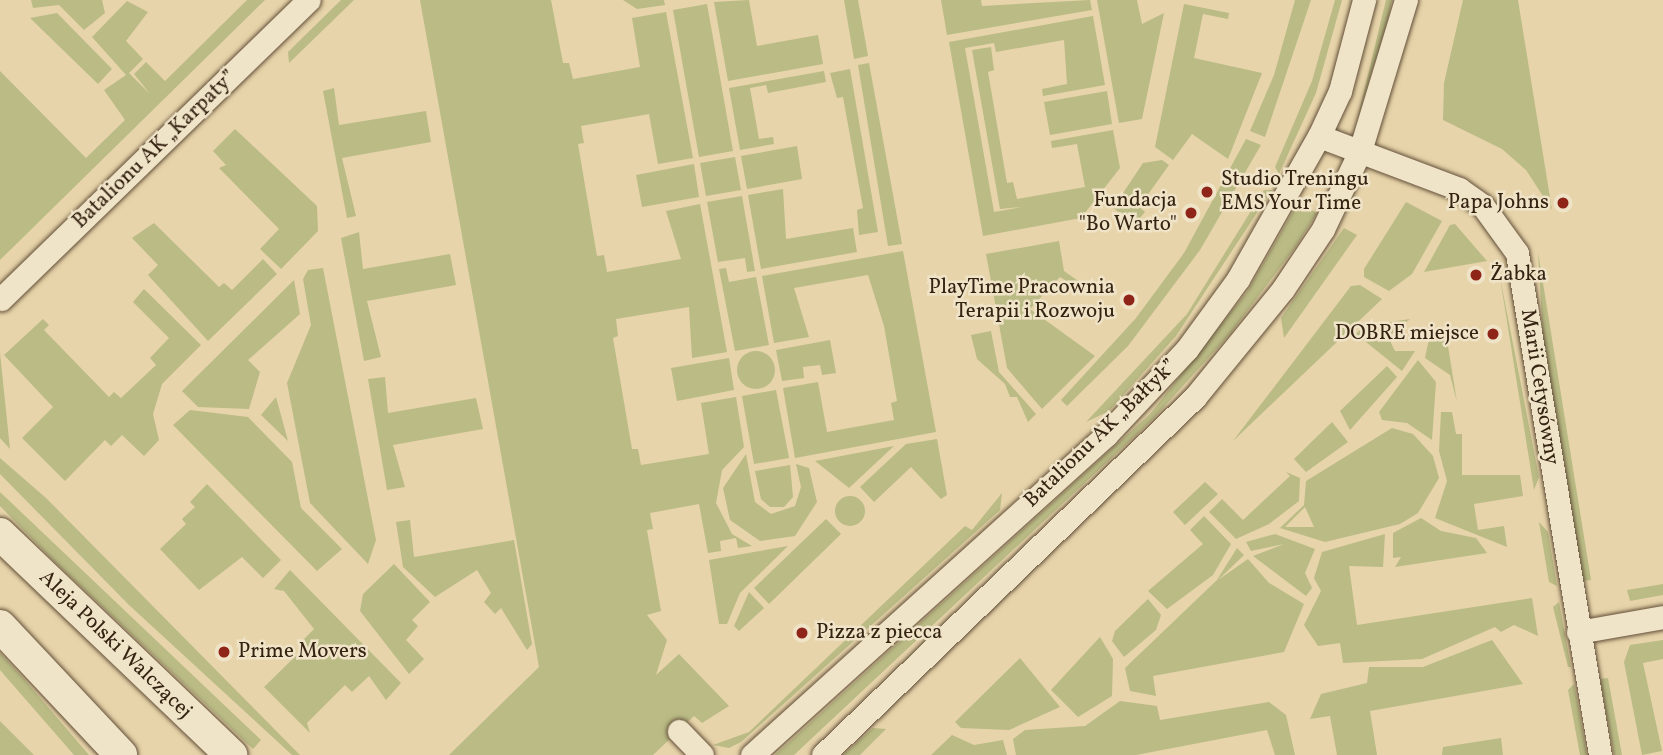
<!DOCTYPE html>
<meta charset="utf-8">
<style>
body{margin:0}
#map{position:relative;width:1663px;height:755px;overflow:hidden;background:#e7d4aa;font-family:Vollkorn,serif}
div>[style]{position:absolute}
.green>*{inset:0;background:#babb85}
.round{border-radius:50%}
.roads{filter:drop-shadow(0 0 2px #624f38) drop-shadow(0 0 2px #624f38)}
.minor>*{height:23px;margin:-11.5px;padding:0 11.5px;transform-origin:11.5px;border-radius:11.5px;background:#efe3c8}
.secondary>*{height:32px;margin:-16px;padding:0 16px;transform-origin:16px;border-radius:16px;background:#efe3c8}
.dots>*{width:19px;height:19px;translate:-50% -50%;box-sizing:border-box;border:4px solid #efe3c8;border-radius:50%}
span{translate:-50% -50%;white-space:nowrap;text-align:center;line-height:1.15;-webkit-text-stroke:5px #efe3c8;paint-order:stroke}
.street-label{font-size:21px;color:#352312}
.poi-label{font-size:21px;color:#352312}
.left{translate:0 -50%;text-align:left}
.right{translate:-100% -50%;text-align:right}
</style>
<div id="map">
<div class="green">
<div style="clip-path:polygon(31px 0,102px 0,105px 13px,84px 30px,59px 5px,33px 8px)"></div>
<div style="clip-path:polygon(247px 0,265px 0,0 260px,0 71px,86px 158px,125px 120px,104px 90px,126px 75px,92px 37px,127px 1px,148px 12px,126px 41px,143px 59px,129px 73px,150px 94px,134px 74px,146px 62px,165px 81px)"></div>
<div style="clip-path:polygon(341px 0,354px 0,289px 63px,288px 52px)"></div>
<div style="clip-path:polygon(420px 0,551px 0,563px 63px,569px 63px,573px 79px,640px 67px,632px 18px,666px 12px,693px 158px,658px 164px,649px 114px,581px 126px,584px 143px,578px 144px,597px 256px,604px 255px,607px 272px,681px 259px,666px 211px,700px 204px,727px 352px,692px 358px,689px 307px,616px 319px,618px 336px,613px 338px,632px 449px,638px 449px,641px 465px,709px 454px,701px 403px,736px 397px,744px 447px,722px 470px,716px 503px,732px 534px,752px 546px,738px 548px,736px 538px,720px 541px,721px 551px,708px 553px,699px 504px,650px 513px,653px 529px,647px 530px,661px 611px,647px 615px,667px 640px,656px 675px,679px 654px,729px 706px,702px 723px,694px 716px,653px 755px,449px 755px,539px 667px)"></div>
<div style="clip-path:polygon(623px 0,664px 0,665px 5px,637px 9px)"></div>
<div style="clip-path:polygon(749px 0,757px 46px,818px 35px,823px 64px,728px 81px,714px 2px)"></div>
<div style="clip-path:polygon(844px 0,858px 0,868px 56px,854px 59px)"></div>
<div style="clip-path:polygon(941px 0,981px 0,982px 6px,1090px 0,1092px 10px,947px 35px)"></div>
<div style="clip-path:polygon(1097px 0,1137px 0,1142px 24px,1164px 13px,1142px 119px,1119px 123px)"></div>
<div style="clip-path:polygon(1295px 0,1311px 0,1265px 137px,1250px 131px,1274px 75px)"></div>
<div style="clip-path:polygon(1335px 0,1342px 0,1316px 93px,1279px 174px,1275px 167px,1312px 81px)"></div>
<div style="clip-path:polygon(1386px 0,1392px 0,1388px 19px,1356px 124px)"></div>
<div style="clip-path:polygon(1463px 0,1518px 0,1552px 210px,1526px 170px,1502px 149px,1443px 120px,1444px 83px)"></div>
<div style="clip-path:polygon(707px 4px,733px 151px,699px 157px,673px 10px)"></div>
<div style="clip-path:polygon(1184px 4px,1229px 13px,1228px 19px,1203px 14px,1194px 58px,1262px 73px,1228px 159px,1192px 134px,1173px 160px,1155px 147px)"></div>
<div style="clip-path:polygon(57px 13px,112px 69px,98px 84px,30px 18px)"></div>
<div style="clip-path:polygon(1093px 16px,1105px 85px,1043px 96px,1042px 89px,1067px 84px,1064px 40px,996px 52px,994px 43px,965px 48px,994px 212px,1022px 207px,1000px 209px,972px 50px,991px 47px,994px 70px,988px 72px,1007px 183px,1013px 182px,1017px 199px,1085px 187px,1077px 144px,1052px 148px,1051px 141px,1113px 130px,1120px 168px,1081px 218px,983px 236px,949px 42px)"></div>
<div style="clip-path:polygon(869px 63px,902px 244px,888px 246px,858px 65px)"></div>
<div style="clip-path:polygon(850px 69px,878px 232px,859px 235px,857px 210px,863px 208px,843px 97px,837px 98px,830px 73px)"></div>
<div style="clip-path:polygon(824px 71px,826px 82px,768px 93px,766px 85px,750px 88px,759px 139px,773px 137px,774px 144px,740px 150px,729px 88px)"></div>
<div style="clip-path:polygon(334px 88px,339px 125px,426px 111px,431px 142px,342px 158px,356px 216px,347px 218px,323px 91px)"></div>
<div style="clip-path:polygon(1107px 91px,1112px 124px,1050px 135px,1044px 102px)"></div>
<div style="clip-path:polygon(235px 129px,317px 206px,318px 231px,281px 269px,260px 249px,279px 229px,219px 168px,226px 165px,213px 151px)"></div>
<div style="clip-path:polygon(1246px 139px,1261px 145px,1200px 250px,1128px 346px,1067px 406px,1061px 400px,1136px 318px,1184px 253px)"></div>
<div style="clip-path:polygon(797px 146px,802px 179px,747px 189px,741px 156px)"></div>
<div style="clip-path:polygon(735px 157px,741px 190px,706px 196px,700px 163px)"></div>
<div style="clip-path:polygon(1162px 160px,1169px 165px,1139px 207px,1145px 212px,1135px 224px,1113px 208px,1143px 163px)"></div>
<div style="clip-path:polygon(694px 164px,699px 197px,642px 207px,636px 175px)"></div>
<div style="clip-path:polygon(783px 189px,786px 239px,853px 228px,857px 252px,761px 269px,748px 195px)"></div>
<div style="clip-path:polygon(1264px 190px,1272px 190px,1176px 336px,1109px 411px,1086px 422px,1187px 314px)"></div>
<div style="clip-path:polygon(742px 196px,755px 271px,747px 272px,745px 258px,718px 262px,707px 202px)"></div>
<div style="clip-path:polygon(1406px 202px,1442px 221px,1412px 274px,1389px 291px,1364px 277px,1364px 269px)"></div>
<div style="clip-path:polygon(1298px 203px,1317px 213px,1296px 246px,1230px 334px,1153px 419px,794px 755px,775px 755px,1150px 414px,1247px 292px)"></div>
<div style="clip-path:polygon(154px 223px,219px 287px,224px 283px,232px 290px,263px 259px,277px 274px,208px 341px,148px 275px,158px 265px,132px 238px)"></div>
<div style="clip-path:polygon(1455px 224px,1487px 261px,1424px 272px,1450px 225px)"></div>
<div style="clip-path:polygon(1344px 228px,1357px 235px,1284px 338px,1281px 318px)"></div>
<div style="clip-path:polygon(359px 232px,363px 269px,450px 254px,456px 285px,367px 301px,381px 357px,364px 361px,341px 238px)"></div>
<div style="clip-path:polygon(1059px 241px,1064px 271px,1084px 285px,1081px 290px,1060px 277px,1030px 309px,1095px 356px,1042px 409px,1007px 368px,986px 254px)"></div>
<div style="clip-path:polygon(903px 251px,936px 432px,795px 458px,783px 388px,818px 382px,827px 432px,894px 420px,891px 403px,897px 401px,884px 326px,868px 275px,794px 288px,809px 337px,774px 343px,762px 276px)"></div>
<div style="clip-path:polygon(1538px 252px,1591px 580px,1583px 581px,1543px 338px)"></div>
<div style="clip-path:polygon(1498px 267px,1539px 477px,1534px 490px,1501px 284px)"></div>
<div style="clip-path:polygon(323px 268px,376px 540px,368px 564px,310px 503px,287px 383px,311px 325px,303px 279px,308px 270px)"></div>
<div style="clip-path:polygon(726px 268px,729px 282px,756px 277px,769px 345px,735px 351px,719px 269px)"></div>
<div style="clip-path:polygon(294px 280px,300px 314px,248px 360px,260px 372px,249px 409px,198px 407px,182px 391px)"></div>
<div style="clip-path:polygon(1360px 285px,1382px 299px,1233px 441px,1351px 286px)"></div>
<div style="clip-path:polygon(144px 289px,201px 345px,162px 384px,153px 414px,159px 440px,144px 456px,122px 435px,111px 446px,105px 440px,65px 481px,22px 438px,53px 407px,4px 355px,43px 319px,49px 325px,44px 330px,109px 397px,114px 392px,121px 398px,156px 365px,150px 358px,169px 338px,133px 302px)"></div>
<div style="clip-path:polygon(1410px 319px,1388px 337px,1395px 351px,1415px 351px,1402px 371px,1356px 334px,1364px 326px)"></div>
<div style="clip-path:polygon(991px 331px,999px 372px,1036px 414px,1028px 422px,1017px 397px,1010px 397px,1005px 384px,977px 359px,971px 335px)"></div>
<div style="clip-path:polygon(1429px 339px,1447px 340px,1457px 402px,1450px 375px,1425px 358px)"></div>
<div style="clip-path:polygon(830px 340px,836px 373px,822px 375px,820px 365px,803px 367px,804px 378px,782px 381px,776px 350px)"></div>
<div class="round" style="left:737px;top:351px;width:38px;height:38px"></div>
<div style="clip-path:polygon(0 353px,10px 449px,0 438px)"></div>
<div style="clip-path:polygon(729px 358px,734px 390px,677px 401px,671px 368px)"></div>
<div style="clip-path:polygon(1418px 360px,1436px 382px,1432px 440px,1407px 423px,1382px 420px,1379px 412px)"></div>
<div style="clip-path:polygon(1387px 366px,1397px 377px,1350px 430px,1340px 411px)"></div>
<div style="clip-path:polygon(385px 377px,388px 413px,476px 398px,483px 429px,393px 445px,405px 487px,387px 490px,368px 379px)"></div>
<div style="clip-path:polygon(776px 390px,789px 458px,754px 464px,742px 396px)"></div>
<div style="clip-path:polygon(276px 397px,288px 441px,261px 415px)"></div>
<div style="clip-path:polygon(190px 410px,248px 417px,292px 462px,301px 508px,342px 549px,317px 571px,173px 425px)"></div>
<div style="clip-path:polygon(1441px 412px,1452px 412px,1456px 434px,1462px 434px,1462px 475px,1520px 475px,1523px 496px,1474px 504px,1478px 530px,1504px 526px,1507px 547px,1435px 518px,1447px 481px,1439px 451px)"></div>
<div style="clip-path:polygon(1332px 422px,1348px 442px,1306px 472px,1294px 459px)"></div>
<div style="clip-path:polygon(evenodd,1392px 428px,1413px 434px,1433px 456px,1439px 478px,1418px 513px,1400px 524px,1325px 542px,1280px 528px,1304px 505px,1306px 481px,1392px 428px,1305px 507px,1314px 527px,1285px 527px,1305px 507px)"></div>
<div style="clip-path:polygon(937px 439px,947px 495px,941px 499px,911px 467px,874px 502px,860px 487px,906px 444px)"></div>
<div style="clip-path:polygon(894px 446px,849px 488px,815px 461px)"></div>
<div style="clip-path:polygon(746px 454px,755px 502px,771px 514px,795px 506px,801px 487px,796px 464px,809px 468px,817px 502px,795px 536px,760px 541px,730px 520px,723px 488px)"></div>
<div style="clip-path:polygon(0 458px,46px 498px,300px 755px,292px 755px,129px 605px,0 474px)"></div>
<div style="clip-path:polygon(790px 465px,793px 497px,784px 507px,770px 507px,761px 499px,755px 471px)"></div>
<div style="clip-path:polygon(1286px 472px,1300px 478px,1299px 501px,1269px 524px,1236px 539px,1209px 512px,1222px 499px,1243px 520px,1290px 476px)"></div>
<div style="clip-path:polygon(1205px 482px,1218px 494px,1185px 525px,1173px 512px)"></div>
<div style="clip-path:polygon(207px 484px,281px 560px,263px 578px,242px 557px,199px 590px,160px 549px,186px 524px,182px 519px,195px 507px,190px 502px)"></div>
<div style="clip-path:polygon(0 492px,261px 740px,253px 749px,55px 562px,0 506px)"></div>
<div style="clip-path:polygon(1002px 493px,1000px 510px,741px 742px,729px 748px,713px 745px,749px 732px,965px 526px,972px 530px)"></div>
<div class="round" style="left:835px;top:496px;width:30px;height:30px"></div>
<div style="clip-path:polygon(1204px 516px,1231px 544px,1213px 575px,1167px 609px,1148px 591px,1203px 544px,1190px 530px)"></div>
<div style="clip-path:polygon(1421px 518px,1441px 531px,1476px 538px,1487px 553px,1395px 567px,1401px 557px,1393px 558px,1393px 533px)"></div>
<div style="clip-path:polygon(826px 519px,841px 534px,769px 604px,754px 588px)"></div>
<div style="clip-path:polygon(410px 520px,414px 557px,514px 540px,532px 644px,527px 650px,501px 608px,495px 614px,484px 602px,491px 593px,477px 570px,435px 597px,403px 567px,396px 522px)"></div>
<div style="clip-path:polygon(1539px 522px,1548px 532px,1557px 586px,1549px 582px)"></div>
<div style="clip-path:polygon(1275px 534px,1315px 549px,1305px 573px,1312px 588px,1306px 596px,1253px 556px,1284px 544px,1251px 551px,1246px 542px)"></div>
<div style="clip-path:polygon(1385px 534px,1383px 567px,1349px 566px,1357px 625px,1532px 598px,1538px 636px,1514px 625px,1501px 632px,1495px 627px,1422px 659px,1343px 663px,1340px 643px,1318px 646px,1304px 625px,1321px 591px,1314px 578px,1322px 552px)"></div>
<div style="clip-path:polygon(788px 546px,740px 593px,727px 624px,719px 624px,709px 560px)"></div>
<div style="clip-path:polygon(1237px 548px,1244px 555px,1218px 580px,1248px 559px,1269px 583px,1304px 604px,1284px 652px,1153px 676px,1156px 696px,1130px 691px,1125px 668px,1217px 580px)"></div>
<div style="clip-path:polygon(394px 564px,430px 602px,412px 620px,418px 626px,406px 640px,424px 659px,409px 674px,360px 611px,363px 594px)"></div>
<div style="clip-path:polygon(290px 570px,401px 683px,386px 700px,369px 676px,352px 692px,345px 685px,307px 723px,310px 733px,264px 687px,306px 646px,302px 641px,314px 629px,284px 591px,274px 589px)"></div>
<div style="clip-path:polygon(1663px 584px,1663px 595px,1630px 601px,1627px 590px)"></div>
<div style="clip-path:polygon(749px 592px,764px 608px,739px 631px,734px 626px)"></div>
<div style="clip-path:polygon(1148px 599px,1161px 615px,1156px 630px,1124px 657px,1112px 641px,1115px 631px)"></div>
<div style="clip-path:polygon(1559px 602px,1571px 667px,1568px 667px,1553px 607px)"></div>
<div style="clip-path:polygon(1100px 637px,1113px 659px,1112px 696px,1078px 717px,1051px 690px)"></div>
<div style="clip-path:polygon(1492px 640px,1523px 684px,1370px 711px,1377px 755px,1337px 755px,1330px 716px,1310px 719px,1321px 694px,1367px 683px,1369px 667px,1423px 667px)"></div>
<div style="clip-path:polygon(1663px 640px,1663px 659px,1643px 663px,1662px 751px,1642px 755px,1624px 662px,1630px 645px)"></div>
<div style="clip-path:polygon(0 653px,24px 679px,89px 755px,74px 755px,0 670px)"></div>
<div style="clip-path:polygon(1020px 658px,1060px 707px,1009px 730px,961px 728px,955px 722px)"></div>
<div style="clip-path:polygon(1608px 678px,1622px 755px,1614px 755px,1600px 679px)"></div>
<div style="clip-path:polygon(1574px 684px,1576px 693px,1587px 755px,1580px 755px,1568px 690px)"></div>
<div style="clip-path:polygon(1120px 701px,1157px 706px,1160px 720px,1269px 702px,1286px 715px,1295px 755px,1275px 755px,1267px 730px,1136px 755px,1016px 755px,1013px 739px,1025px 730px,1085px 726px)"></div>
<div style="clip-path:polygon(0 721px,34px 755px,0 755px)"></div>
<div style="clip-path:polygon(873px 728px,886px 729px,860px 755px,843px 755px)"></div>
<div style="clip-path:polygon(952px 735px,974px 745px,1003px 740px,1007px 755px,931px 755px)"></div>
<div style="clip-path:polygon(1501px 738px,1503px 755px,1442px 755px,1443px 747px)"></div>
</div>
<div class="roads">
<div class="minor">
<div style="left:1319px;top:136px;width:150px;rotate:20.7deg"></div>
<div style="left:1459px;top:189px;width:29px;rotate:35deg"></div>
<div style="left:1483px;top:206px;width:58px;rotate:54.1deg"></div>
<div style="left:1517px;top:253px;width:509px;rotate:80.61deg"></div>
<div style="left:1px;top:299px;width:429px;rotate:-44.2deg"></div>
<div style="left:1578px;top:632px;width:86px;rotate:-10deg"></div>
<div style="left:679px;top:731px;width:33px;rotate:46deg"></div>
<div style="left:752px;top:755px;width:477px;rotate:-42.1deg"></div>
<div style="left:1106px;top:435px;width:118px;rotate:-46.7deg"></div>
<div style="left:1187px;top:349px;width:87px;rotate:-53.9deg"></div>
<div style="left:1238px;top:279px;width:164px;rotate:-60.5deg"></div>
<div style="left:1319px;top:136px;width:50px;rotate:-65deg"></div>
<div style="left:1340px;top:91px;width:94px;rotate:-75.2deg"></div>
<div style="left:823px;top:755px;width:516px;rotate:-43.9deg"></div>
<div style="left:1195px;top:397px;width:139px;rotate:-50.8deg"></div>
<div style="left:1283px;top:289px;width:72px;rotate:-56.3deg"></div>
<div style="left:1323px;top:229px;width:86px;rotate:-64.6deg"></div>
<div style="left:1360px;top:151px;width:158px;rotate:-73.1deg"></div>
</div>
<div class="secondary">
<div style="left:0;top:534px;width:320px;rotate:43.7deg"></div>
<div style="left:0;top:626px;width:177px;rotate:46.8deg"></div>
</div>
</div>
<div class="dots">
<div style="left:1207px;top:192px;background:#8f2418"></div>
<div style="left:1563px;top:203px;background:#8f2418"></div>
<div style="left:1191px;top:213px;background:#8f2418"></div>
<div style="left:1476px;top:275px;background:#8f2418"></div>
<div style="left:1129px;top:300px;background:#8f2418"></div>
<div style="left:1493px;top:334px;background:#8f2418"></div>
<div style="left:802px;top:633px;background:#8f2418"></div>
<div style="left:224px;top:652px;background:#8f2418"></div>
</div>
<div class="street-label">
<span style="left:155px;top:150px;rotate:-44deg">Batalionu AK „Karpaty”</span>
<span style="left:1539px;top:387px;rotate:81deg">Marii Cetysówny</span>
<span style="left:1101px;top:434px;rotate:-44deg">Batalionu AK „Bałtyk”</span>
<span style="left:115px;top:645px;rotate:44deg">Aleja Polski Walczącej</span>
</div>
<div class="poi-label">
<span class="left" style="left:1221px;top:192px">Studio Treningu<br>EMS Your Time</span>
<span class="right" style="left:1177px;top:213px">Fundacja<br>"Bo Warto"</span>
<span class="right" style="left:1549px;top:203px">Papa Johns</span>
<span class="left" style="left:1490px;top:275px">Żabka</span>
<span class="right" style="left:1115px;top:300px">PlayTime Pracownia<br>Terapii i Rozwoju</span>
<span class="right" style="left:1479px;top:334px">DOBRE miejsce</span>
<span class="left" style="left:816px;top:633px">Pizza z piecca</span>
<span class="left" style="left:238px;top:652px">Prime Movers</span>
</div>
</div>
